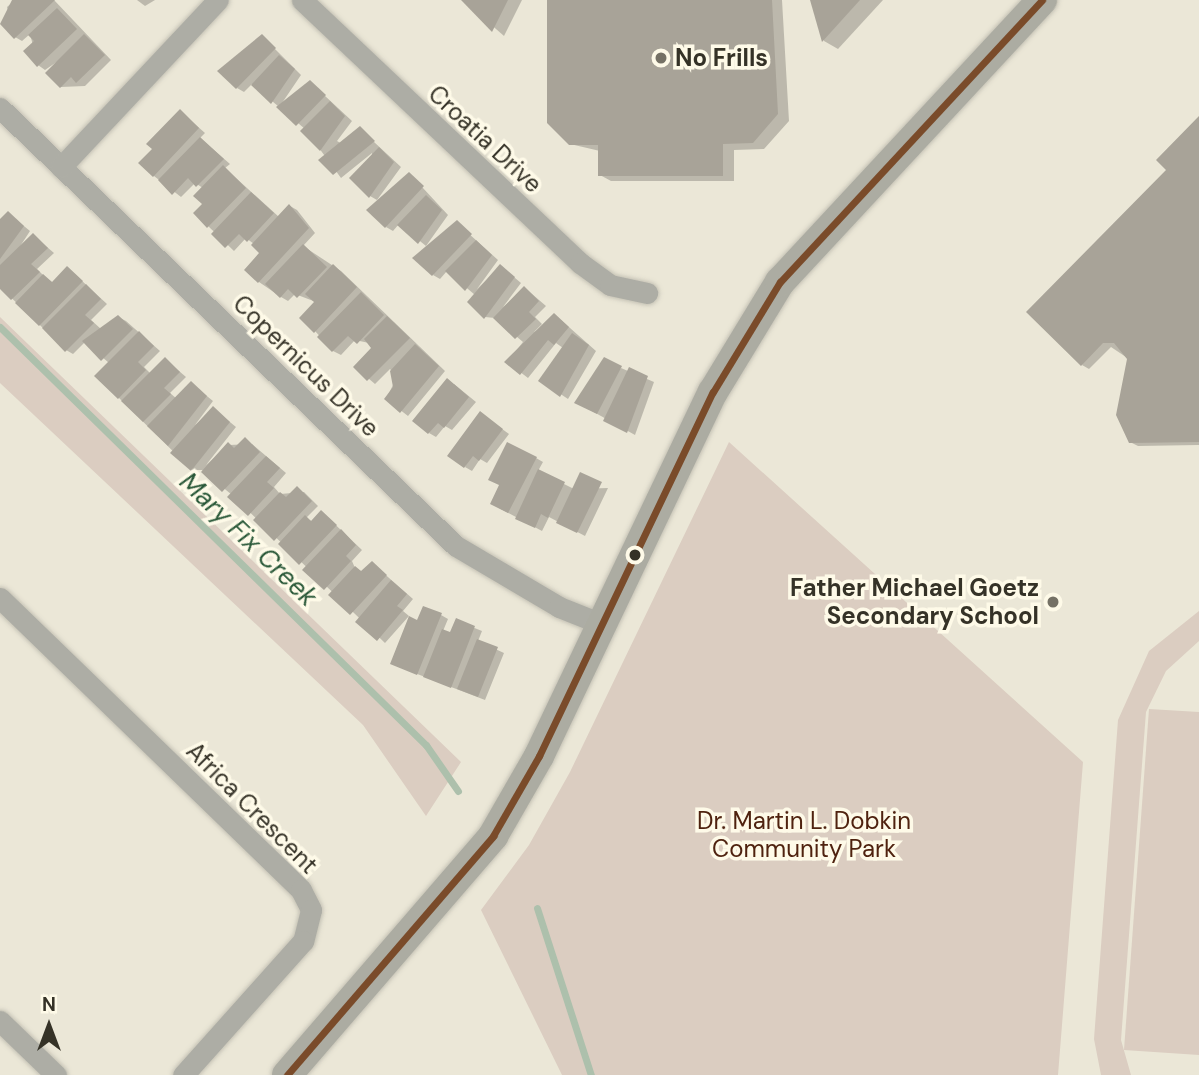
<!DOCTYPE html>
<style>
body{margin:0}
#map{position:relative;width:1199px;height:1075px;overflow:hidden;background:#ebe7d7;font-family:"DM Sans",sans-serif}
div>[style]{position:absolute}
.green>*{inset:0;background:#dbcdc1}
.shadow>*{inset:0;background:#0003}
.stream>*{height:7px;margin:-3.5px;padding:0 3.5px;transform-origin:3.5px;border-radius:3.5px;background:#adc0ac}
.building>*{inset:0;background:#a8a398}
.roads{filter:drop-shadow(0 0 2px #c5c2b5) drop-shadow(0 0 2px #c5c2b5)}
.street>*{height:21px;margin:-10.5px;padding:0 10.5px;transform-origin:10.5px;border-radius:10.5px;background:#adada5}
.secondary>*{height:30px;margin:-15px;padding:0 15px;transform-origin:15px;border-radius:15px;background:#acaca2}
.bus-1>*{height:7px;margin:-3.5px;padding:0 3.5px;transform-origin:3.5px;border-radius:3.5px;background:#7a4b2a}
.dots>*{width:19px;height:19px;translate:-50% -50%;box-sizing:border-box;border:4px solid #fefae8;border-radius:50%}
span{translate:-50% -50%;white-space:nowrap;text-align:center;line-height:1.15;-webkit-text-stroke:7px #fefae8;paint-order:stroke}
.poi-label{font-size:24px;color:#353227;font-weight:700}
.left{translate:0 -50%;text-align:left}
.right{translate:-100% -50%;text-align:right}
.street-label{font-size:24px;color:#353227}
.park-label{font-size:24px;color:#4f220f}
.water-label{font-size:26px;color:#295838;font-style:italic}
.north{position:absolute;left:14px;top:991px;width:70px;height:70px;-webkit-text-stroke:5px #fefae8;paint-order:stroke;rotate:0deg;font-size:19px;font-weight:700;line-height:28px;text-align:center;color:#353227}
.north::after{content:'';display:block;margin:auto;width:24px;height:32px;background:#353227;clip-path:polygon(50% 0,100% 100%,50% 72%,0 100%)}
</style>
<div id="map">
<div class="green">
<div style="clip-path:polygon(0 317px,461px 762px,426px 816px,363px 725px,0 383px)"></div>
<div style="clip-path:polygon(729px 442px,1083px 762px,1058px 1075px,562px 1075px,481px 910px,529px 845px,570px 772px)"></div>
<div style="clip-path:polygon(1199px 611px,1199px 641px,1166px 671px,1146px 712px,1121px 1040px,1131px 1075px,1101px 1075px,1094px 1039px,1118px 720px,1149px 651px)"></div>
<div style="clip-path:polygon(1149px 709px,1199px 712px,1199px 1055px,1124px 1050px)"></div>
</div>
<div class="shadow">
<div style="clip-path:polygon(15px 0,54px 0,111px 60px,85px 86px,61px 87px,61px 59px,45px 70px,38px 65px,30px 34px,22px 41px,15px 37px,7px 7px)"></div>
<div style="clip-path:polygon(137px 0,155px 0,145px 6px)"></div>
<div style="clip-path:polygon(463px 0,522px 0,504px 36px)"></div>
<div style="clip-path:polygon(549px 0,782px 0,789px 121px,764px 149px,734px 150px,734px 181px,611px 181px,600px 175px,600px 151px,570px 144px)"></div>
<div style="clip-path:polygon(812px 0,883px 0,838px 49px,824px 41px)"></div>
<div style="clip-path:polygon(262px 36px,301px 75px,282px 103px,310px 82px,352px 121px,337px 141px,344px 145px,360px 129px,401px 167px,377px 200px,370px 196px,372px 153px,341px 178px,305px 129px,252px 84px,244px 92px,237px 88px)"></div>
<div style="clip-path:polygon(180px 111px,205px 133px,200px 138px,230px 164px,225px 168px,279px 217px,290px 206px,297px 210px,315px 233px,303px 246px,341px 271px,445px 371px,408px 416px,386px 399px,397px 377px,390px 369px,375px 384px,355px 367px,373px 348px,369px 343px,355px 340px,341px 355px,333px 351px,315px 331px,316px 302px,295px 294px,288px 301px,281px 297px,259px 282px,261px 253px,254px 244px,246px 238px,234px 251px,208px 226px,203px 188px,195px 183px,181px 197px,154px 176px,154px 149px)"></div>
<div style="clip-path:polygon(1199px 119px,1199px 445px,1138px 446px,1130px 442px,1129px 359px,1111px 347px,1089px 369px,1082px 365px,1168px 170px)"></div>
<div style="clip-path:polygon(410px 174px,448px 215px,426px 246px,399px 224px,393px 231px,386px 227px)"></div>
<div style="clip-path:polygon(8px 213px,30px 231px,19px 248px,33px 235px,54px 253px,37px 269px,45px 277px,53px 283px,68px 268px,107px 304px,91px 320px,101px 329px,118px 317px,126px 321px,160px 351px,144px 367px,151px 374px,165px 359px,186px 377px,170px 393px,177px 399px,192px 384px,213px 401px,195px 425px,214px 409px,236px 427px,206px 465px,229px 445px,252px 444px,286px 473px,274px 487px,280px 494px,304px 492px,318px 506px,306px 518px,313px 522px,322px 512px,362px 550px,352px 561px,355px 568px,363px 572px,372px 563px,413px 599px,403px 611px,409px 616px,385px 643px,232px 495px,202px 470px,192px 470px,119px 398px,109px 363px,85px 342px,73px 354px,66px 350px,0 287px,0 222px)"></div>
<div style="clip-path:polygon(457px 223px,498px 260px,477px 289px,501px 266px,521px 283px,503px 307px,525px 288px,546px 306px,535px 317px,542px 324px,534px 332px,561px 320px,596px 351px,568px 399px,541px 381px,563px 348px,556px 343px,528px 378px,507px 362px,523px 342px,495px 318px,485px 317px,469px 302px,475px 295px,447px 271px,440px 279px,433px 275px)"></div>
<div style="clip-path:polygon(621px 368px,654px 382px,635px 435px,583px 406px)"></div>
<div style="clip-path:polygon(454px 384px,476px 402px,452px 430px,445px 426px,436px 437px,429px 433px)"></div>
<div style="clip-path:polygon(487px 418px,509px 434px,487px 463px,480px 459px,472px 471px,465px 467px)"></div>
<div style="clip-path:polygon(536px 458px,543px 462px,538px 471px,574px 489px,608px 488px,585px 536px,549px 517px,542px 531px,499px 508px)"></div>
<div style="clip-path:polygon(441px 615px,448px 619px,443px 631px,451px 634px,457px 621px,482px 631px,478px 641px,504px 653px,485px 700px,399px 667px,418px 622px)"></div>
</div>
<div class="stream">
<div style="left:0;top:327px;width:597px;rotate:44.46deg"></div>
<div style="left:426px;top:745px;width:56px;rotate:55.2deg"></div>
<div style="left:537px;top:908px;width:176px;rotate:72.1deg"></div>
</div>
<div class="building">
<div style="clip-path:polygon(12px 0,55px 0,14px 39px,0 24px)"></div>
<div style="clip-path:polygon(461px 0,508px 0,492px 32px)"></div>
<div style="clip-path:polygon(547px 0,772px 0,778px 114px,753px 143px,723px 144px,723px 176px,598px 176px,598px 145px,569px 145px,547px 123px)"></div>
<div style="clip-path:polygon(810px 0,860px 0,822px 42px)"></div>
<div style="clip-path:polygon(57px 8px,77px 29px,37px 67px,23px 51px,34px 41px,28px 35px)"></div>
<div style="clip-path:polygon(84px 34px,105px 55px,76px 83px,71px 77px,60px 88px,45px 73px)"></div>
<div style="clip-path:polygon(262px 34px,276px 48px,236px 89px,217px 71px)"></div>
<div style="clip-path:polygon(279px 55px,295px 69px,271px 104px,251px 85px)"></div>
<div style="clip-path:polygon(310px 80px,326px 95px,296px 126px,276px 107px)"></div>
<div style="clip-path:polygon(330px 101px,345px 116px,320px 151px,300px 131px)"></div>
<div style="clip-path:polygon(180px 109px,199px 128px,153px 177px,138px 163px,152px 149px,146px 144px)"></div>
<div style="clip-path:polygon(1199px 116px,1199px 442px,1129px 443px,1116px 415px,1127px 359px,1114px 343px,1103px 343px,1081px 366px,1026px 312px,1166px 170px,1156px 160px)"></div>
<div style="clip-path:polygon(360px 126px,375px 141px,333px 175px,318px 160px)"></div>
<div style="clip-path:polygon(200px 137px,224px 159px,196px 187px,188px 178px,172px 195px,158px 180px)"></div>
<div style="clip-path:polygon(379px 147px,394px 162px,369px 198px,349px 178px)"></div>
<div style="clip-path:polygon(223px 165px,246px 188px,207px 228px,193px 213px,202px 204px,193px 196px)"></div>
<div style="clip-path:polygon(409px 172px,424px 186px,385px 228px,366px 210px)"></div>
<div style="clip-path:polygon(251px 192px,274px 213px,247px 242px,239px 234px,225px 248px,211px 234px)"></div>
<div style="clip-path:polygon(426px 195px,442px 210px,418px 244px,397px 225px)"></div>
<div style="clip-path:polygon(289px 204px,309px 228px,258px 283px,244px 270px,259px 253px,251px 245px)"></div>
<div style="clip-path:polygon(8px 211px,24px 226px,0 259px,0 219px)"></div>
<div style="clip-path:polygon(457px 220px,472px 234px,432px 276px,412px 258px)"></div>
<div style="clip-path:polygon(33px 233px,48px 248px,31px 264px,40px 272px,11px 300px,0 289px,0 265px)"></div>
<div style="clip-path:polygon(476px 240px,492px 255px,465px 291px,445px 271px)"></div>
<div style="clip-path:polygon(303px 244px,327px 267px,297px 298px,288px 289px,280px 298px,265px 284px)"></div>
<div style="clip-path:polygon(333px 264px,357px 287px,314px 333px,299px 318px,314px 302px,305px 294px)"></div>
<div style="clip-path:polygon(500px 264px,515px 277px,484px 319px,467px 302px)"></div>
<div style="clip-path:polygon(67px 266px,83px 281px,39px 326px,15px 303px,43px 274px,52px 282px)"></div>
<div style="clip-path:polygon(86px 284px,101px 299px,85px 315px,94px 323px,65px 352px,42px 328px)"></div>
<div style="clip-path:polygon(524px 286px,539px 301px,529px 312px,536px 319px,515px 339px,493px 318px)"></div>
<div style="clip-path:polygon(361px 292px,384px 315px,357px 344px,348px 336px,332px 352px,317px 337px)"></div>
<div style="clip-path:polygon(554px 313px,569px 327px,554px 345px,548px 340px,520px 375px,504px 362px)"></div>
<div style="clip-path:polygon(118px 315px,133px 329px,101px 361px,82px 341px)"></div>
<div style="clip-path:polygon(387px 316px,410px 338px,367px 381px,353px 367px,371px 348px,364px 339px)"></div>
<div style="clip-path:polygon(139px 331px,154px 346px,138px 362px,146px 370px,118px 399px,94px 376px)"></div>
<div style="clip-path:polygon(572px 333px,589px 345px,560px 397px,538px 381px)"></div>
<div style="clip-path:polygon(415px 344px,439px 366px,400px 413px,384px 399px,393px 387px,390px 371px)"></div>
<div style="clip-path:polygon(165px 357px,180px 372px,164px 388px,171px 394px,143px 422px,121px 401px)"></div>
<div style="clip-path:polygon(604px 357px,622px 366px,597px 414px,574px 403px)"></div>
<div style="clip-path:polygon(629px 367px,648px 376px,627px 433px,603px 421px)"></div>
<div style="clip-path:polygon(447px 378px,469px 397px,444px 428px,438px 423px,428px 434px,412px 421px)"></div>
<div style="clip-path:polygon(191px 381px,207px 396px,168px 446px,147px 426px)"></div>
<div style="clip-path:polygon(213px 406px,230px 422px,191px 471px,170px 453px)"></div>
<div style="clip-path:polygon(480px 411px,503px 429px,479px 461px,473px 456px,464px 468px,447px 456px)"></div>
<div style="clip-path:polygon(245px 437px,260px 452px,222px 492px,201px 472px,228px 442px,234px 448px)"></div>
<div style="clip-path:polygon(507px 442px,537px 457px,508px 513px,490px 504px,499px 485px,488px 480px)"></div>
<div style="clip-path:polygon(266px 456px,280px 468px,267px 482px,274px 488px,248px 516px,227px 497px)"></div>
<div style="clip-path:polygon(538px 469px,565px 482px,548px 518px,541px 514px,535px 528px,515px 519px)"></div>
<div style="clip-path:polygon(580px 472px,602px 482px,577px 533px,556px 523px)"></div>
<div style="clip-path:polygon(297px 486px,312px 501px,274px 541px,253px 520px,280px 492px,286px 497px)"></div>
<div style="clip-path:polygon(321px 510px,337px 525px,299px 565px,278px 544px,305px 515px,311px 521px)"></div>
<div style="clip-path:polygon(341px 529px,356px 545px,346px 556px,351px 561px,324px 590px,302px 570px)"></div>
<div style="clip-path:polygon(372px 561px,387px 575px,350px 615px,328px 595px,355px 566px,361px 571px)"></div>
<div style="clip-path:polygon(391px 580px,407px 594px,397px 606px,403px 610px,377px 641px,355px 622px)"></div>
<div style="clip-path:polygon(423px 606px,442px 613px,417px 675px,390px 664px,409px 616px,417px 620px)"></div>
<div style="clip-path:polygon(456px 618px,475px 626px,451px 688px,423px 677px,442px 629px,450px 632px)"></div>
<div style="clip-path:polygon(477px 639px,498px 647px,478px 697px,457px 689px)"></div>
</div>
<div class="roads">
<div class="street">
<div style="left:302px;top:0;width:383px;rotate:43.4deg"></div>
<div style="left:580px;top:263px;width:37px;rotate:36deg"></div>
<div style="left:610px;top:285px;width:38px;rotate:12deg"></div>
<div style="left:0;top:108px;width:632px;rotate:43.85deg"></div>
<div style="left:456px;top:546px;width:120px;rotate:30.6deg"></div>
<div style="left:559px;top:607px;width:46px;rotate:21.6deg"></div>
<div style="left:61px;top:167px;width:229px;rotate:-46.8deg"></div>
<div style="left:0;top:598px;width:419px;rotate:44.1deg"></div>
<div style="left:301px;top:890px;width:22px;rotate:63deg"></div>
<div style="left:311px;top:910px;width:32px;rotate:104deg"></div>
<div style="left:303px;top:941px;width:180px;rotate:131.8deg"></div>
<div style="left:0;top:1021px;width:78px;rotate:44deg"></div>
</div>
<div class="secondary">
<div style="left:287px;top:1075px;width:316px;rotate:-49.2deg"></div>
<div style="left:493px;top:836px;width:92px;rotate:-60.1deg"></div>
<div style="left:539px;top:756px;width:403px;rotate:-64.5deg"></div>
<div style="left:713px;top:392px;width:129px;rotate:-58.7deg"></div>
<div style="left:780px;top:282px;width:385px;rotate:-47.1deg"></div>
</div>
</div>
<div class="bus-1">
<div style="left:287px;top:1075px;width:316px;rotate:-49.2deg"></div>
<div style="left:493px;top:836px;width:92px;rotate:-60.1deg"></div>
<div style="left:539px;top:756px;width:403px;rotate:-64.5deg"></div>
<div style="left:713px;top:392px;width:129px;rotate:-58.7deg"></div>
<div style="left:780px;top:282px;width:385px;rotate:-47.1deg"></div>
</div>
<div class="dots">
<div style="left:661px;top:58px;background:#757165"></div>
<div style="left:635px;top:555px;background:#353227"></div>
<div style="left:1053px;top:602px;background:#757165"></div>
</div>
<div class="poi-label">
<span class="left" style="left:675px;top:58px">No Frills</span>
<span class="right" style="left:1039px;top:602px">Father Michael Goetz<br>Secondary School</span>
</div>
<div class="street-label">
<span style="left:485px;top:139px;rotate:43deg">Croatia Drive</span>
<span style="left:306px;top:366px;rotate:44deg">Copernicus Drive</span>
<span style="left:252px;top:808px;rotate:45deg">Africa Crescent</span>
</div>
<div class="park-label">
<span style="left:804px;top:835px">Dr. Martin L. Dobkin<br>Community Park</span>
</div>
<div class="water-label">
<span style="left:248px;top:540px;rotate:44deg">Mary Fix Creek</span>
</div>
<div class="north">N</div>
</div>
